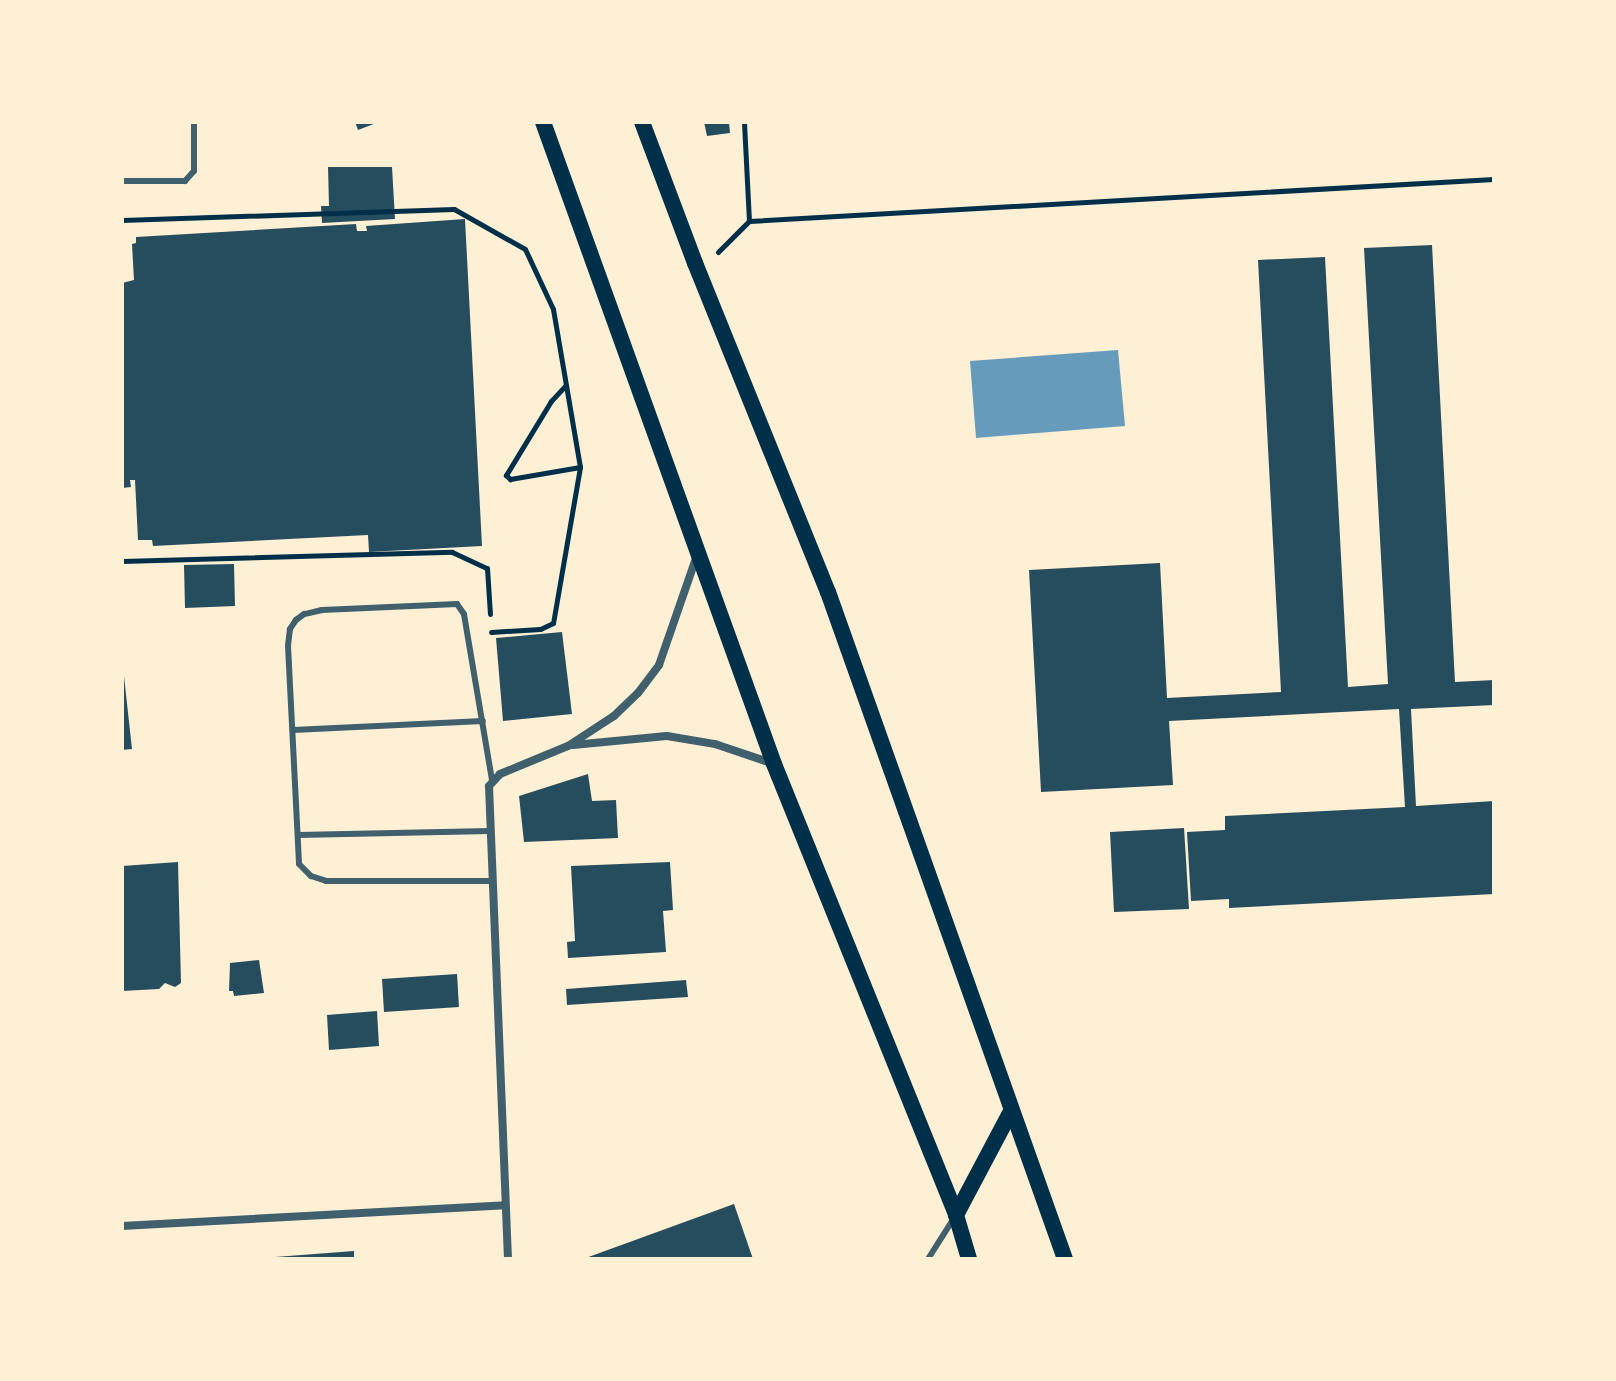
<!DOCTYPE html>
<style>
body{margin:0}
#map{position:relative;width:1616px;height:1381px;overflow:hidden;background:#fdf0d5;font-family:"DM Sans",sans-serif}
div>[style]{position:absolute}
.water>*{inset:0;background:#669bbc}
.building>*{inset:0;background:#264d5e}
.path>*{height:5px;margin:-2.5px;padding:0 2.5px;transform-origin:2.5px;border-radius:2.5px;background:#003049}
.service>*{height:6px;margin:-3px;padding:0 3px;transform-origin:3px;border-radius:3px;background:#3f606c}
.minor>*{height:8px;margin:-4px;padding:0 4px;transform-origin:4px;border-radius:4px;background:#3f606c}
.secondary>*{height:16px;margin:-8px;padding:0 8px;transform-origin:8px;border-radius:8px;background:#003049}
span{translate:-50% -50%;white-space:nowrap;text-align:center;line-height:1.15;-webkit-text-stroke:7px #fdf0d5;paint-order:stroke}
.frame{position:absolute;inset:0;border:124px solid #fdf0d5;pointer-events:none}
</style>
<div id="map">
<div class="water">
<div style="clip-path:polygon(1118px 350px,1125px 426px,976px 438px,970px 361px)"></div>
</div>
<div class="building">
<div style="clip-path:polygon(355px 122px,379px 122px,358px 130px)"></div>
<div style="clip-path:polygon(704px 122px,729px 122px,730px 133px,707px 136px)"></div>
<div style="clip-path:polygon(328px 167px,392px 167px,395px 219px,322px 223px,321px 206px,329px 206px)"></div>
<div style="clip-path:polygon(465px 219px,482px 546px,369px 552px,368px 535px,153px 546px,152px 540px,138px 540px,135px 480px,130px 480px,131px 487px,122px 488px,122px 283px,134px 280px,132px 244px,136px 243px,136px 237px,356px 224px,357px 231px,367px 231px,366px 226px)"></div>
<div style="clip-path:polygon(1432px 245px,1455px 682px,1494px 680px,1494px 705px,1411px 709px,1416px 806px,1494px 801px,1494px 894px,1229px 908px,1229px 899px,1191px 901px,1187px 832px,1225px 830px,1225px 816px,1405px 807px,1399px 709px,1169px 721px,1173px 785px,1041px 792px,1029px 570px,1160px 563px,1167px 698px,1281px 692px,1258px 260px,1325px 257px,1348px 687px,1388px 684px,1364px 248px)"></div>
<div style="clip-path:polygon(234px 564px,235px 606px,185px 608px,184px 565px)"></div>
<div style="clip-path:polygon(562px 632px,572px 714px,503px 721px,496px 638px)"></div>
<div style="clip-path:polygon(122px 658px,132px 749px,122px 750px)"></div>
<div style="clip-path:polygon(588px 774px,592px 801px,616px 800px,618px 838px,524px 842px,519px 796px)"></div>
<div style="clip-path:polygon(1184px 828px,1189px 909px,1114px 912px,1110px 832px)"></div>
<div style="clip-path:polygon(178px 862px,181px 983px,175px 987px,165px 983px,159px 989px,122px 991px,122px 866px)"></div>
<div style="clip-path:polygon(670px 862px,673px 910px,663px 911px,666px 952px,568px 958px,567px 942px,575px 941px,571px 866px)"></div>
<div style="clip-path:polygon(259px 960px,264px 993px,234px 996px,233px 991px,229px 991px,230px 963px)"></div>
<div style="clip-path:polygon(457px 974px,459px 1007px,384px 1012px,382px 979px)"></div>
<div style="clip-path:polygon(686px 980px,688px 997px,567px 1005px,566px 989px)"></div>
<div style="clip-path:polygon(377px 1011px,379px 1046px,329px 1050px,327px 1015px)"></div>
<div style="clip-path:polygon(734px 1204px,753px 1259px,583px 1259px)"></div>
<div style="clip-path:polygon(354px 1251px,354px 1259px,275px 1259px,275px 1257px)"></div>
</div>
<div class="path">
<div style="left:122px;top:220px;width:332px;rotate:-1.9deg"></div>
<div style="left:454px;top:209px;width:81px;rotate:29.4deg"></div>
<div style="left:525px;top:249px;width:66px;rotate:65deg"></div>
<div style="left:553px;top:309px;width:160px;rotate:80.3deg"></div>
<div style="left:580px;top:467px;width:158px;rotate:99.8deg"></div>
<div style="left:553px;top:623px;width:14px;rotate:155deg"></div>
<div style="left:540px;top:629px;width:49px;rotate:176.5deg"></div>
<div style="left:749px;top:221px;width:746px;rotate:-3.23deg"></div>
<div style="left:718px;top:252px;width:44px;rotate:-45deg"></div>
<div style="left:749px;top:221px;width:99px;rotate:-92.9deg"></div>
<div style="left:565px;top:386px;width:21px;rotate:133deg"></div>
<div style="left:551px;top:401px;width:87px;rotate:121.3deg"></div>
<div style="left:506px;top:475px;width:6px;rotate:45deg"></div>
<div style="left:510px;top:479px;width:71px;rotate:-9.7deg"></div>
<div style="left:122px;top:561px;width:330px;rotate:-1.6deg"></div>
<div style="left:452px;top:552px;width:38px;rotate:25deg"></div>
<div style="left:487px;top:568px;width:46px;rotate:86.3deg"></div>
</div>
<div class="service">
<div style="left:122px;top:181px;width:63px"></div>
<div style="left:185px;top:181px;width:13px;rotate:-48deg"></div>
<div style="left:194px;top:171px;width:49px;rotate:-90deg"></div>
<div style="left:293px;top:730px;width:190px;rotate:-2.7deg"></div>
<div style="left:492px;top:780px;width:168px;rotate:-99.6deg"></div>
<div style="left:464px;top:614px;width:12px;rotate:-125deg"></div>
<div style="left:457px;top:604px;width:135px;rotate:177.5deg"></div>
<div style="left:322px;top:610px;width:18px;rotate:167deg"></div>
<div style="left:304px;top:614px;width:10px;rotate:143deg"></div>
<div style="left:296px;top:620px;width:11px;rotate:124deg"></div>
<div style="left:290px;top:629px;width:17px;rotate:97deg"></div>
<div style="left:288px;top:646px;width:218px;rotate:87.1deg"></div>
<div style="left:299px;top:864px;width:17px;rotate:45deg"></div>
<div style="left:311px;top:876px;width:16px;rotate:18deg"></div>
<div style="left:326px;top:881px;width:166px"></div>
<div style="left:298px;top:835px;width:192px;rotate:-1.2deg"></div>
<div style="left:928px;top:1259px;width:49px;rotate:-57.6deg"></div>
</div>
<div class="minor">
<div style="left:573px;top:745px;width:94px;rotate:-5.5deg"></div>
<div style="left:667px;top:736px;width:49px;rotate:9.5deg"></div>
<div style="left:715px;top:744px;width:59px;rotate:18.7deg"></div>
<div style="left:122px;top:1226px;width:384px;rotate:-3.1deg"></div>
<div style="left:508px;top:1259px;width:473px;rotate:-92.3deg"></div>
<div style="left:489px;top:786px;width:16px;rotate:-47deg"></div>
<div style="left:500px;top:774px;width:74px;rotate:-22.4deg"></div>
<div style="left:568px;top:746px;width:55px;rotate:-33.1deg"></div>
<div style="left:614px;top:716px;width:33px;rotate:-44deg"></div>
<div style="left:638px;top:693px;width:35px;rotate:-53deg"></div>
<div style="left:659px;top:665px;width:113px;rotate:-70.9deg"></div>
</div>
<div class="secondary">
<div style="left:543px;top:122px;width:682px;rotate:70.21deg"></div>
<div style="left:774px;top:764px;width:486px;rotate:68deg"></div>
<div style="left:956px;top:1215px;width:46px;rotate:73.5deg"></div>
<div style="left:642px;top:122px;width:151px;rotate:69.4deg"></div>
<div style="left:695px;top:263px;width:355px;rotate:68deg"></div>
<div style="left:828px;top:592px;width:708px;rotate:70.44deg"></div>
<div style="left:956px;top:1215px;width:118px;rotate:-62.1deg"></div>
</div>
<div class="frame"></div>
</div>
